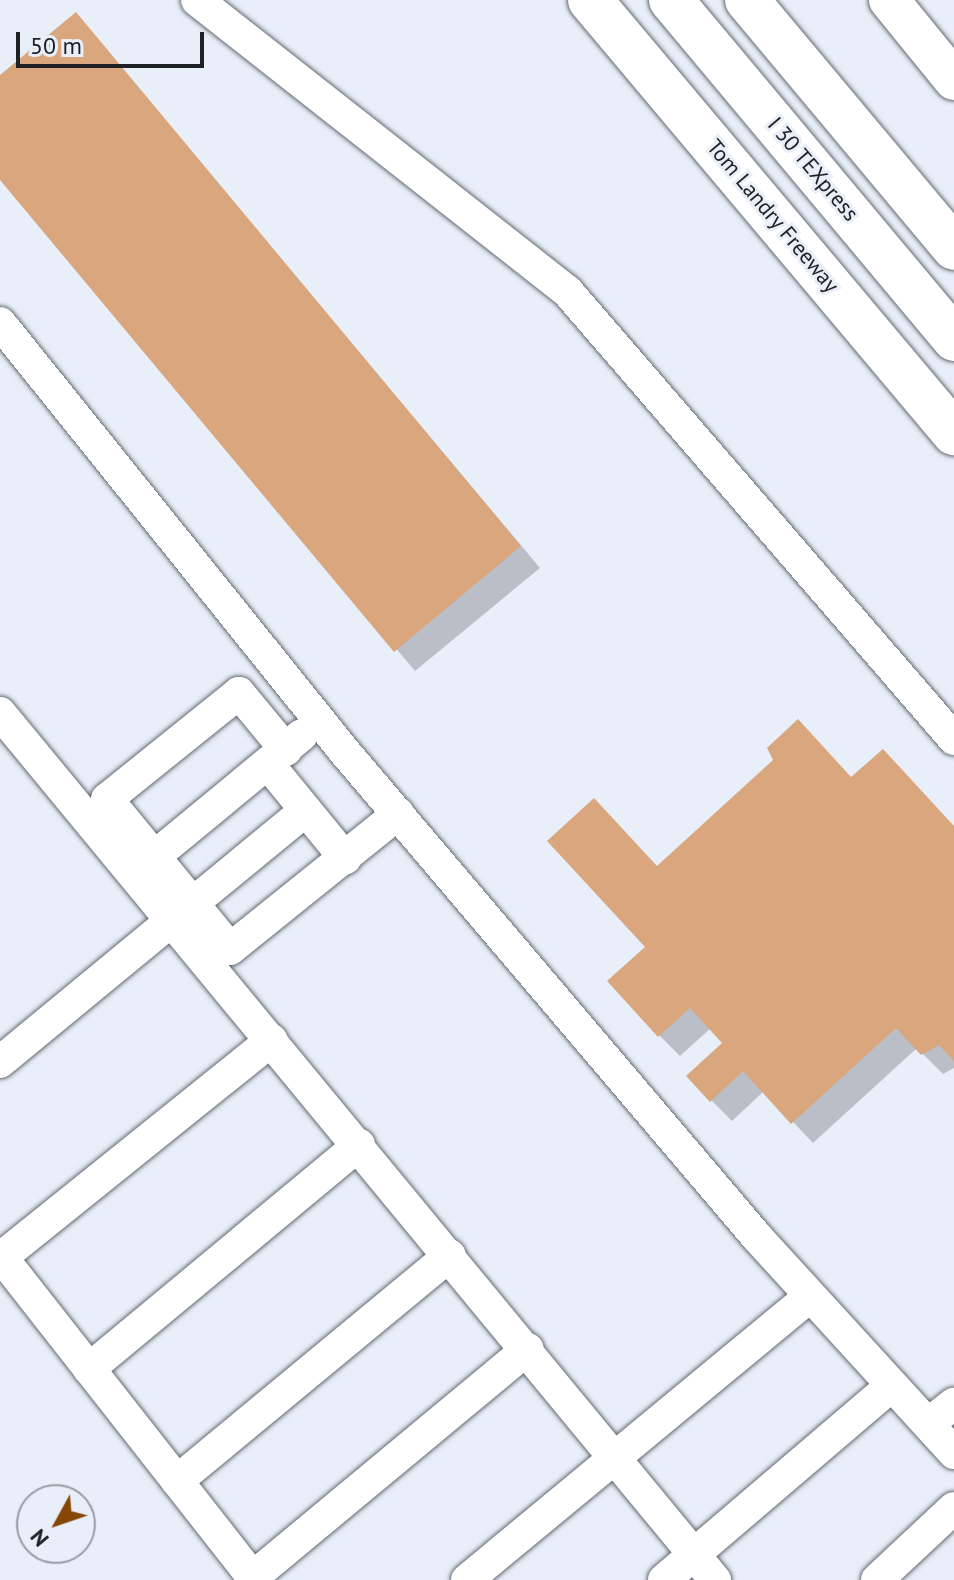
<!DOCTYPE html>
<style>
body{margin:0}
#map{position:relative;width:954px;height:1580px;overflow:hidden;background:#e9eff9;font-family:"PT Sans",sans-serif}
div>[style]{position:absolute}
.shadow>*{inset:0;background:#0003}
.building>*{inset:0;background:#d9a67e}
.roads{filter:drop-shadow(0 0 2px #646a72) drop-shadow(0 0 2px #646a72)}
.minor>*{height:32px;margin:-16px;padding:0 16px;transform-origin:16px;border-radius:16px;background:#fff}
.major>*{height:40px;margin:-20px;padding:0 20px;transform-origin:20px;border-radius:20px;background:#fff}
.highway>*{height:44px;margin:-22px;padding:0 22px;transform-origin:22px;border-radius:22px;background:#fff}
span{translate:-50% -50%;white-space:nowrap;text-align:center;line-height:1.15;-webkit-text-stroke:6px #e9eff9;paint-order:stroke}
.street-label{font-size:22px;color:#1e2024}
.north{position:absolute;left:16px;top:1484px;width:80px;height:80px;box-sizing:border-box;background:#e9eff9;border:2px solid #989ca4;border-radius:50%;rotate:230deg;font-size:22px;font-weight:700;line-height:32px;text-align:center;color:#1e2024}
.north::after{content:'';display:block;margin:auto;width:28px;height:36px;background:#854706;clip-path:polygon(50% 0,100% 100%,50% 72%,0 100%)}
.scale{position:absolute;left:16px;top:32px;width:188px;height:36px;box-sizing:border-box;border:4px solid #1e2024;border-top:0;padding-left:10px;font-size:24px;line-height:28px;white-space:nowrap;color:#1e2024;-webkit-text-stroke:6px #e9eff9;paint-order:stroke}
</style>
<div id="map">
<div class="shadow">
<div style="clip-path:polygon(76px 15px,540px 568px,415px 671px,0 177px,0 78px)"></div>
<div style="clip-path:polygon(852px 779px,954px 827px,954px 1068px,943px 1074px,917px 1048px,813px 1143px,764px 1091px,732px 1121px,711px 1100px,724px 1043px,711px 1028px,680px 1056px,660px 1036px,647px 947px,658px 868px)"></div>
</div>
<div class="building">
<div style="clip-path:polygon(76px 12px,521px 546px,394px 652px,0 180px,0 75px)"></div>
<div style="clip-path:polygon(798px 719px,851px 777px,883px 749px,954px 826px,954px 1061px,939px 1045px,921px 1055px,896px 1028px,791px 1124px,743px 1071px,710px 1102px,686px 1076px,722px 1043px,690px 1008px,658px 1037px,607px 981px,645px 947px,547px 841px,594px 798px,657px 866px,773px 760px,767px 748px)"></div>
</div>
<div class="roads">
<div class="minor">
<div style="left:197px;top:0;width:471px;rotate:38.2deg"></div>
<div style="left:567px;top:291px;width:592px;rotate:49.18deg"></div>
<div style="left:0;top:323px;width:549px;rotate:51.21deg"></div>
<div style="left:344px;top:751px;width:636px;rotate:49.65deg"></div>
<div style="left:756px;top:1236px;width:294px;rotate:47.6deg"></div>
<div style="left:0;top:713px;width:1124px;rotate:50.49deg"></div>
<div style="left:286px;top:750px;width:74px;rotate:-129.5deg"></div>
<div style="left:239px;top:693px;width:169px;rotate:141.2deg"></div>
<div style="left:107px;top:799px;width:194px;rotate:50.6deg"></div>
<div style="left:230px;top:949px;width:216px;rotate:-38.8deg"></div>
<div style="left:268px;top:764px;width:122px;rotate:50.7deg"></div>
<div style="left:155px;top:856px;width:190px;rotate:-39.5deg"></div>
<div style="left:193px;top:903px;width:145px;rotate:-39.4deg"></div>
<div style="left:0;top:1062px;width:223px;rotate:-39.5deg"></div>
<div style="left:0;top:1255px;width:413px;rotate:51.9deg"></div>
<div style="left:2px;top:1257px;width:346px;rotate:-38.8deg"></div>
<div style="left:89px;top:1369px;width:351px;rotate:-39.7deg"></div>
<div style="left:928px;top:1424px;width:33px;rotate:-38deg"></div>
<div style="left:177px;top:1481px;width:354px;rotate:-39.6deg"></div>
<div style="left:253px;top:1577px;width:357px;rotate:-39.7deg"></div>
<div style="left:467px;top:1580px;width:444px;rotate:-39.6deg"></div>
<div style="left:664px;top:1580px;width:300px;rotate:-40.5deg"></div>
<div style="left:877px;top:1580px;width:105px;rotate:-43.1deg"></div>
</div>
<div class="major">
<div style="left:889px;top:0;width:103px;rotate:50.9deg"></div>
</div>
<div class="highway">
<div style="left:590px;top:0;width:566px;rotate:49.95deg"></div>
<div style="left:671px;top:0;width:442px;rotate:50.1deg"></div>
<div style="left:747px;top:0;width:323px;rotate:50.1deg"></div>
</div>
</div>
<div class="street-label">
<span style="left:813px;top:169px;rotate:50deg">I 30 TEXpress</span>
<span style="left:773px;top:216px;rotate:50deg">Tom Landry Freeway</span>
</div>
<div class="north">N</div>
<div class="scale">50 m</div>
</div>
